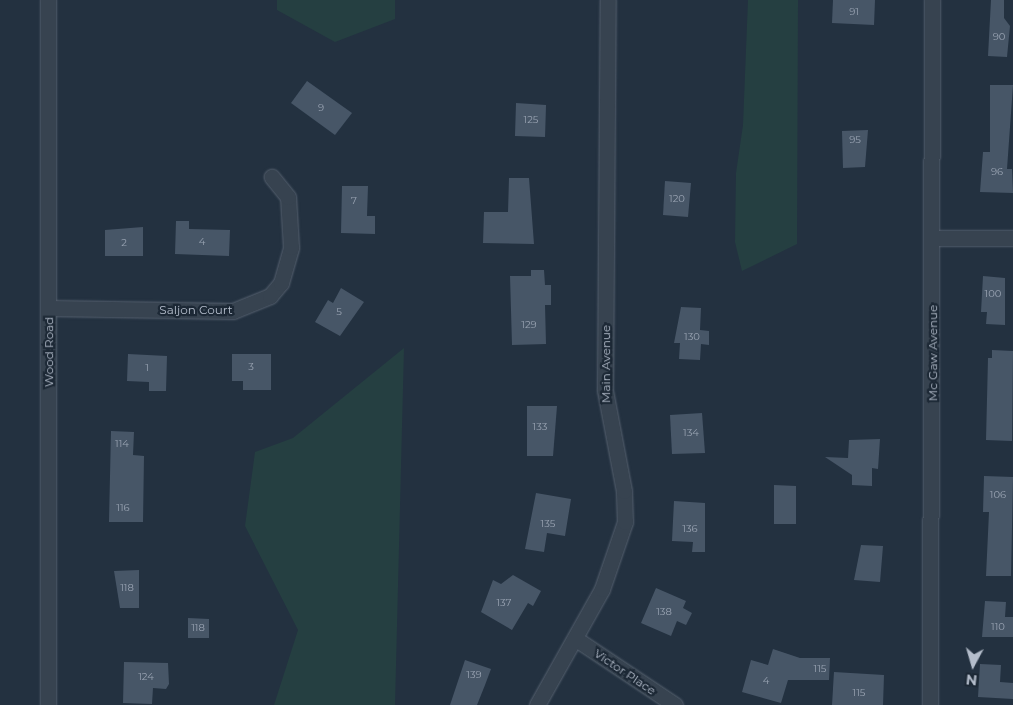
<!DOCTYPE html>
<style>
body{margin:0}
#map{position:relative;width:1013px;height:705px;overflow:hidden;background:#233140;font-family:Montserrat,sans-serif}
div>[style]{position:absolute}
.green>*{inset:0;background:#253f41}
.building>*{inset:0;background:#475667}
.roads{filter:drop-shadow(0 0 1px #55606e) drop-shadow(0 0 1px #55606e)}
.minor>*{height:15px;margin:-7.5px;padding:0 7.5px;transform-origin:7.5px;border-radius:7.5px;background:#374350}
span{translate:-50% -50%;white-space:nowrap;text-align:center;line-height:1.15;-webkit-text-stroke:4.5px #1c2835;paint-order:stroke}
.number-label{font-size:10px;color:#99a3b2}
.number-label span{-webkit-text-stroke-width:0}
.street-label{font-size:12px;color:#b4bdcb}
.north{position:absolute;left:948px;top:640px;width:50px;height:50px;-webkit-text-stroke:4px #1c2835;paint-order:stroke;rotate:186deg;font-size:14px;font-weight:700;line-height:20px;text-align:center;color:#b4bdcb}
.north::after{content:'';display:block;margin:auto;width:18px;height:22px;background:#b4bdcb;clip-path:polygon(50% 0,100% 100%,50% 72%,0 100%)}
</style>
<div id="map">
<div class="green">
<div style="clip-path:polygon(277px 0,395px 0,395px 19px,335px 42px,277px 10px)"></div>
<div style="clip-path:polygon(748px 0,798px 0,797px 244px,742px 271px,735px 242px,736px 173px,743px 125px)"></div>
<div style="clip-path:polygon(404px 348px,395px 705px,274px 705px,298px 630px,245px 526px,255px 452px,293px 438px)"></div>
</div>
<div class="building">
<div style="clip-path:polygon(833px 0,875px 0,874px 25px,832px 23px)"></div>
<div style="clip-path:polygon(991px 0,1004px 0,1004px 18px,1010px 26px,1007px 57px,988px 56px)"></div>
<div style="clip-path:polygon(307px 81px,352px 113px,335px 135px,291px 103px)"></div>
<div style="clip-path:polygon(990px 85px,1013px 85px,1007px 169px,1012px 169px,1013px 193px,980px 192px,983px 152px,990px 152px)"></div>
<div style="clip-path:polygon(516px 103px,546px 105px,545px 137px,515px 136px)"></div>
<div style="clip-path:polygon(868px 130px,865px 167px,843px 168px,842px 131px)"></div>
<div style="clip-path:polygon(509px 178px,529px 178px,534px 244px,483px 243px,484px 212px,508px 212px)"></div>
<div style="clip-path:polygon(665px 181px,691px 183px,688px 217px,663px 215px)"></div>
<div style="clip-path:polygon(342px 186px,368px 186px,367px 216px,375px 216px,375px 234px,341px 233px)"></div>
<div style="clip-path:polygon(176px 221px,189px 221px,189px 229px,230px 230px,229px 256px,175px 254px)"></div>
<div style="clip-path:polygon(143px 227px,143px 256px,105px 256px,105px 230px)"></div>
<div style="clip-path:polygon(531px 270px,544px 270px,545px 285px,551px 285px,551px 305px,545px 305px,546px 344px,512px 345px,510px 276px,531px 276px)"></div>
<div style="clip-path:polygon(983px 276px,1005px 278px,1005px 325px,986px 324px,987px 312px,981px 312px)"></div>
<div style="clip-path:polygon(341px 288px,364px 302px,340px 336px,315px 322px,328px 300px,333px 303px)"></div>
<div style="clip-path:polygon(681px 307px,701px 308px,700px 330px,709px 331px,709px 345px,701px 344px,700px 360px,679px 359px,680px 343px,674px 343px)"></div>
<div style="clip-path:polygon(992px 350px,1013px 351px,1012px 441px,986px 440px,988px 358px,992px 358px)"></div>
<div style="clip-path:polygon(128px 354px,167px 356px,166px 391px,149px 391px,149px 382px,127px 381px)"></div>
<div style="clip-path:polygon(232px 354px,271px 354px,271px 390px,243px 390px,243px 381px,232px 381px)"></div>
<div style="clip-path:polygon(527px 406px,557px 406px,553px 456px,527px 456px)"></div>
<div style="clip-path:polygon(702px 413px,705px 453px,672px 454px,670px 415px)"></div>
<div style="clip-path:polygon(111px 431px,134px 432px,133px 455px,144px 456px,143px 522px,109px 522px)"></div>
<div style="clip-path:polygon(880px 439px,878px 469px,872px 468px,872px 486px,852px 485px,852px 475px,825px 457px,848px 458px,849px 440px)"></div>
<div style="clip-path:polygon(984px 476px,1013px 477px,1011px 576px,986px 576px,989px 512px,983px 512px)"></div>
<div style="clip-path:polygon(774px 485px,796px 486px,796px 524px,774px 524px)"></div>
<div style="clip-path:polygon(536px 493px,571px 499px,565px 536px,547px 533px,544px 552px,525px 549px)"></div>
<div style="clip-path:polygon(674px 501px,705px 503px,705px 552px,692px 552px,693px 542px,672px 541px)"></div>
<div style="clip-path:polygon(861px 545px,883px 546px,880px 582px,854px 580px)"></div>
<div style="clip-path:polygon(139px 570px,139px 608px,120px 608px,114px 571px)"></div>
<div style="clip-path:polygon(513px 575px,541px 591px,533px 606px,528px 603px,512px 630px,481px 612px,493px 580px,501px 584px)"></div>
<div style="clip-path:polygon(656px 588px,686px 601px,683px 608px,692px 613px,686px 625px,677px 621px,671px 636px,641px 623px)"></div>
<div style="clip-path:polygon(985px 601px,1006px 602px,1005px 617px,1013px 617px,1013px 637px,982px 637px)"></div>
<div style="clip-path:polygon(188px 618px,209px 619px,209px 638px,188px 638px)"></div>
<div style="clip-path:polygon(773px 649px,800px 658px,830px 658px,829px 680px,788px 680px,781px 703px,742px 692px,751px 660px,768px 665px)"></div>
<div style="clip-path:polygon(465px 660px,491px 669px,485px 685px,477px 705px,450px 705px)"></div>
<div style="clip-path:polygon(124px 662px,168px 663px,169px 684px,166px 689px,153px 688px,152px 704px,123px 703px)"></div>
<div style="clip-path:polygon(980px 664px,1001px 665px,1000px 682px,1013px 683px,1013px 699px,978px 697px)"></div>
<div style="clip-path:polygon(834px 672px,884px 675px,883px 705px,832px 705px)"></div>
</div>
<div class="roads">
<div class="minor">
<div style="left:933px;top:238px;width:80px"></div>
<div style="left:49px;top:308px;width:184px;rotate:0.9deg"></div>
<div style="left:233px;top:311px;width:40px;rotate:-22deg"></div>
<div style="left:270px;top:296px;width:17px;rotate:-50deg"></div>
<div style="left:281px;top:283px;width:37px;rotate:-74deg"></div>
<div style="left:291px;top:247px;width:50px;rotate:-93.4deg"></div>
<div style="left:288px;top:197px;width:26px;rotate:-129deg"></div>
<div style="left:576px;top:639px;width:119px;rotate:33.7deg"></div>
<div style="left:48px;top:705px;width:705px;rotate:-90deg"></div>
<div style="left:537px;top:705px;width:133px;rotate:-60.7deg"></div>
<div style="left:602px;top:589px;width:71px;rotate:-71.1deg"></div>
<div style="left:625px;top:522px;width:31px;rotate:-92deg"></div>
<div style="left:624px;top:491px;width:103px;rotate:-100.7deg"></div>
<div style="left:605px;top:390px;width:390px;rotate:-89.6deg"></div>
<div style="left:930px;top:705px;width:705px;rotate:-89.84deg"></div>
</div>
</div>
<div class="number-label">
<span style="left:854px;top:12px">91</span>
<span style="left:999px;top:37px">90</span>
<span style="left:321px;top:108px">9</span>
<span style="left:531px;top:120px">125</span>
<span style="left:855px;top:140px">95</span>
<span style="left:997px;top:172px">96</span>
<span style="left:677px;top:199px">120</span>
<span style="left:354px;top:201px">7</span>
<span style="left:202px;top:242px">4</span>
<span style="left:124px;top:243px">2</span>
<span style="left:993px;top:294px">100</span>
<span style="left:339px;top:312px">5</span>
<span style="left:529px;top:325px">129</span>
<span style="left:692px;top:337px">130</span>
<span style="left:251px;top:367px">3</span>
<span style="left:147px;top:368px">1</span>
<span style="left:540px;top:427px">133</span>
<span style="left:691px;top:433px">134</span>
<span style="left:122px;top:444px">114</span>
<span style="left:998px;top:495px">106</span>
<span style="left:123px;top:508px">116</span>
<span style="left:548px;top:524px">135</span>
<span style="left:690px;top:529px">136</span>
<span style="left:127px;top:588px">118</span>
<span style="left:504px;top:603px">137</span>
<span style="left:664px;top:612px">138</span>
<span style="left:998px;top:627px">110</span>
<span style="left:198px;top:628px">118</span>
<span style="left:820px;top:669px">115</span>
<span style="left:474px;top:675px">139</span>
<span style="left:146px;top:677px">124</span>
<span style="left:766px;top:681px">4</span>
<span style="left:859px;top:693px">115</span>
</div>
<div class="street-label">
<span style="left:196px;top:310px">Saljon Court</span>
<span style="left:49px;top:352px;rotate:-90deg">Wood Road</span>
<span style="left:933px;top:353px;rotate:-90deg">Mc Gaw Avenue</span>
<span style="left:606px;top:364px;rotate:-90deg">Main Avenue</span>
<span style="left:625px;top:672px;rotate:34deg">Victor Place</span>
</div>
<div class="north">N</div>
</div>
